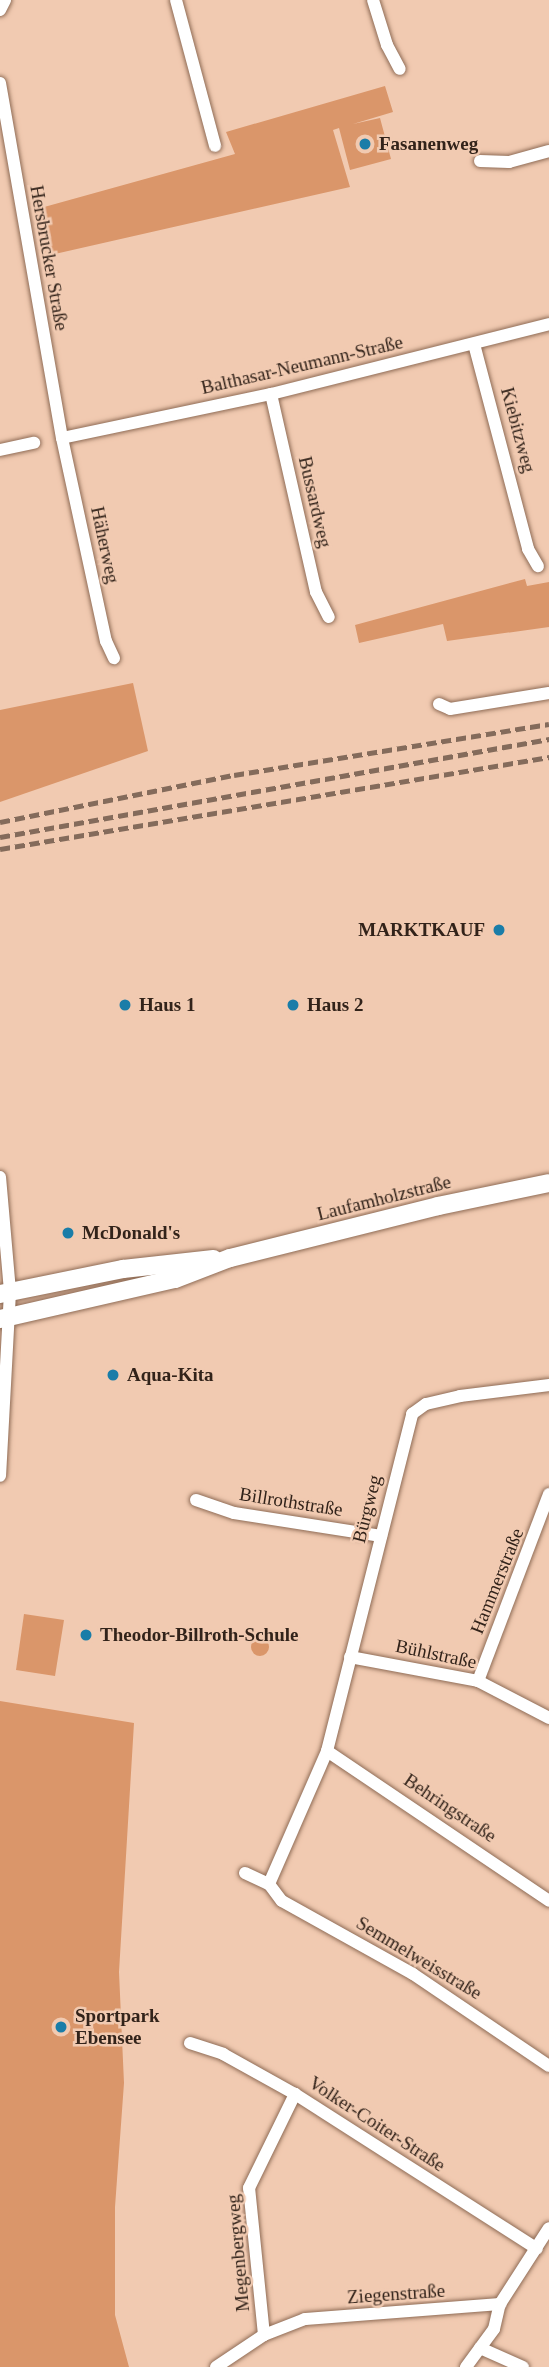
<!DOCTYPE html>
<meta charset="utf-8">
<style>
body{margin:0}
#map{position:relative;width:549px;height:2367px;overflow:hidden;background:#f1cab1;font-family:"Times New Roman",serif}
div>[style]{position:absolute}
.green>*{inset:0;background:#da966a}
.round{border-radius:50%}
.roads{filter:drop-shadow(0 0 2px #8f6c56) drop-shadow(0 0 2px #8f6c56)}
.minor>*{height:12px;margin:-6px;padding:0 6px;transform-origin:6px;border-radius:6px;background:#fff}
.secondary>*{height:18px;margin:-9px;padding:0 9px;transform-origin:9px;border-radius:9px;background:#fff}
.rail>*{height:4.5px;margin-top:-2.25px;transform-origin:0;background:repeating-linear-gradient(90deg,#846b5b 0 10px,transparent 0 15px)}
.dots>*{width:19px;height:19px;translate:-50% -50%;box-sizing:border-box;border:4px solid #f1cab1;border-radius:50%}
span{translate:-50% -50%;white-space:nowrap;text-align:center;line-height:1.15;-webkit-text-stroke:5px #f1cab1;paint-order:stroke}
.poi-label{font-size:19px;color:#32231a;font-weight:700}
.left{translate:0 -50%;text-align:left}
.right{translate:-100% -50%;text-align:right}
.street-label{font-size:19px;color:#32231a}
</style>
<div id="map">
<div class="green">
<div style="clip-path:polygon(385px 86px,393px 112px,353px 124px,380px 118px,391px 159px,350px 170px,339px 128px,333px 130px,350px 187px,46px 256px,37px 209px,235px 154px,226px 132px)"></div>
<div style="clip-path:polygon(525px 579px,527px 586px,549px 582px,549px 627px,447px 641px,443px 624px,359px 643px,355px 625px)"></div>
<div style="clip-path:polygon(133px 683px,148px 751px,0 802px,0 710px)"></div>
<div style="clip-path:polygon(24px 1614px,64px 1620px,55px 1676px,16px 1670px)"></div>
<div class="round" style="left:251px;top:1638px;width:18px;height:18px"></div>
<div style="clip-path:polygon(0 1701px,134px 1723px,119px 1972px,124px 2083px,115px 2207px,115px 2315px,129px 2367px,0 2367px)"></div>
</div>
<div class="roads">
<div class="minor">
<div style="left:176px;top:0;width:151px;rotate:75deg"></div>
<div style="left:373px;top:0;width:47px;rotate:72.7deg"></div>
<div style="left:387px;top:45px;width:27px;rotate:62deg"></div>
<div style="left:0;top:10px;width:11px;rotate:-63deg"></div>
<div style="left:0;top:83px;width:360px;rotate:80.1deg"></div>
<div style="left:62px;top:438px;width:208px;rotate:77.8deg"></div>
<div style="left:106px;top:641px;width:19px;rotate:65deg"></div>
<div style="left:480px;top:161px;width:29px;rotate:2deg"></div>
<div style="left:509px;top:162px;width:41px;rotate:-15.4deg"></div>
<div style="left:474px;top:344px;width:212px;rotate:75.2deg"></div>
<div style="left:528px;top:549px;width:20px;rotate:60deg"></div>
<div style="left:271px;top:394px;width:203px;rotate:77.2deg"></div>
<div style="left:316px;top:592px;width:28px;rotate:63deg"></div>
<div style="left:62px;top:438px;width:214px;rotate:-11.9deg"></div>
<div style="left:271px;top:394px;width:287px;rotate:-14.1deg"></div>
<div style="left:0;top:450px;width:35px;rotate:-12deg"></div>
<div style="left:439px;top:704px;width:12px;rotate:24deg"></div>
<div style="left:450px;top:709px;width:100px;rotate:-9.2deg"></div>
<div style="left:0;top:1177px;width:115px;rotate:85deg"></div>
<div style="left:10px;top:1292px;width:184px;rotate:93.1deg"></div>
<div style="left:196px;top:1500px;width:40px;rotate:18.9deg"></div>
<div style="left:234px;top:1513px;width:149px;rotate:8.9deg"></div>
<div style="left:350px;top:1657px;width:130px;rotate:10.6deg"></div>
<div style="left:478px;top:1681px;width:80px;rotate:27.5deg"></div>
<div style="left:478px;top:1681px;width:200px;rotate:-69.2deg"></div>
<div style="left:327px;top:1751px;width:268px;rotate:34deg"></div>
<div style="left:245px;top:1873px;width:26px;rotate:25deg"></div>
<div style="left:269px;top:1884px;width:21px;rotate:53deg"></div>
<div style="left:282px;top:1901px;width:150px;rotate:29.1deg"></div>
<div style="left:413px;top:1974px;width:164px;rotate:34.1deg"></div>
<div style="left:269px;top:1884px;width:145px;rotate:-66.4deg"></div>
<div style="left:327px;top:1751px;width:348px;rotate:-75.8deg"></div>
<div style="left:412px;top:1414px;width:17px;rotate:-36deg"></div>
<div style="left:426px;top:1404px;width:35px;rotate:-13deg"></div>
<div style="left:460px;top:1396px;width:90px;rotate:-7deg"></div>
<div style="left:190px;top:2043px;width:35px;rotate:18deg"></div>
<div style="left:223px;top:2054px;width:82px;rotate:29.1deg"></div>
<div style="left:295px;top:2094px;width:287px;rotate:32.6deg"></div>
<div style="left:264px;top:2335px;width:148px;rotate:-95.8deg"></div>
<div style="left:249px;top:2188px;width:105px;rotate:-63.9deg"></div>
<div style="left:480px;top:2348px;width:47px;rotate:23.8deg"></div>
<div style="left:216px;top:2367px;width:58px;rotate:-33.7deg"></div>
<div style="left:264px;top:2335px;width:44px;rotate:-21.3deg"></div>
<div style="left:305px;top:2319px;width:196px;rotate:-4.4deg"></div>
<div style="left:500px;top:2304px;width:90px;rotate:-57.2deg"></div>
<div style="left:466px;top:2367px;width:47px;rotate:-53.6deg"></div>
<div style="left:494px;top:2329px;width:26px;rotate:-77deg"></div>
</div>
<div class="secondary">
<div style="left:0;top:1294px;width:126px;rotate:-11.5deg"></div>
<div style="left:123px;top:1269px;width:91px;rotate:-6.3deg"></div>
<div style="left:0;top:1319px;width:180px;rotate:-12.9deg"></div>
<div style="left:175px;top:1279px;width:59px;rotate:-20.9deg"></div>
<div style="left:230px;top:1258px;width:214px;rotate:-14deg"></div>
<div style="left:438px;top:1206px;width:113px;rotate:-11.7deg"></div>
</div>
</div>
<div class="rail">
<div style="left:0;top:822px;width:239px;rotate:-11.4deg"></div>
<div style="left:234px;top:775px;width:319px;rotate:-9.2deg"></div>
<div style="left:0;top:837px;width:558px;rotate:-10.12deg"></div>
<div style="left:0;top:849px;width:557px;rotate:-9.51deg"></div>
</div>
<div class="dots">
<div style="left:365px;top:144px;background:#1a7da8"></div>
<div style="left:499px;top:930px;background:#1a7da8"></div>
<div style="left:125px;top:1005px;background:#1a7da8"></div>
<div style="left:293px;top:1005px;background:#1a7da8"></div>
<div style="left:68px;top:1233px;background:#1a7da8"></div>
<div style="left:113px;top:1375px;background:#1a7da8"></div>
<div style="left:86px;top:1635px;background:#1a7da8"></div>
<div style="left:61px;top:2027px;background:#1a7da8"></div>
</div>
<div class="poi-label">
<span class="left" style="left:379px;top:144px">Fasanenweg</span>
<span class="right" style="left:485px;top:930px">MARKTKAUF</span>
<span class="left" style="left:139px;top:1005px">Haus 1</span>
<span class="left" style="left:307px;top:1005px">Haus 2</span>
<span class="left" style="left:82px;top:1233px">McDonald's</span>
<span class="left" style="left:127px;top:1375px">Aqua-Kita</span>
<span class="left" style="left:100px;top:1635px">Theodor-Billroth-Schule</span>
<span class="left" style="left:75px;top:2027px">Sportpark<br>Ebensee</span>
</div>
<div class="street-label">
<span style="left:49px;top:258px;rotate:80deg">Hersbrucker Straße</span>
<span style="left:302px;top:365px;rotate:-13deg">Balthasar-Neumann-Straße</span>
<span style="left:518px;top:430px;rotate:75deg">Kiebitzweg</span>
<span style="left:315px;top:502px;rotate:77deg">Bussardweg</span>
<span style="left:105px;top:545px;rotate:78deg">Häherweg</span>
<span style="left:384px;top:1198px;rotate:-14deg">Laufamholzstraße</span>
<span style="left:291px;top:1502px;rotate:9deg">Billrothstraße</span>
<span style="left:367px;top:1509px;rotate:-76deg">Bürgweg</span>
<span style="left:497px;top:1581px;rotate:-68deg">Hammerstraße</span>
<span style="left:436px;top:1654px;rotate:12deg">Bühlstraße</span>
<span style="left:450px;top:1808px;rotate:34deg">Behringstraße</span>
<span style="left:419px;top:1958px;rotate:31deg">Semmelweisstraße</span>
<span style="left:377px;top:2124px;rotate:33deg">Volker-Coiter-Straße</span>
<span style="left:238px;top:2253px;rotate:-95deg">Megenbergweg</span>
<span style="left:396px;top:2294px;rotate:-4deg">Ziegenstraße</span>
</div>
</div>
